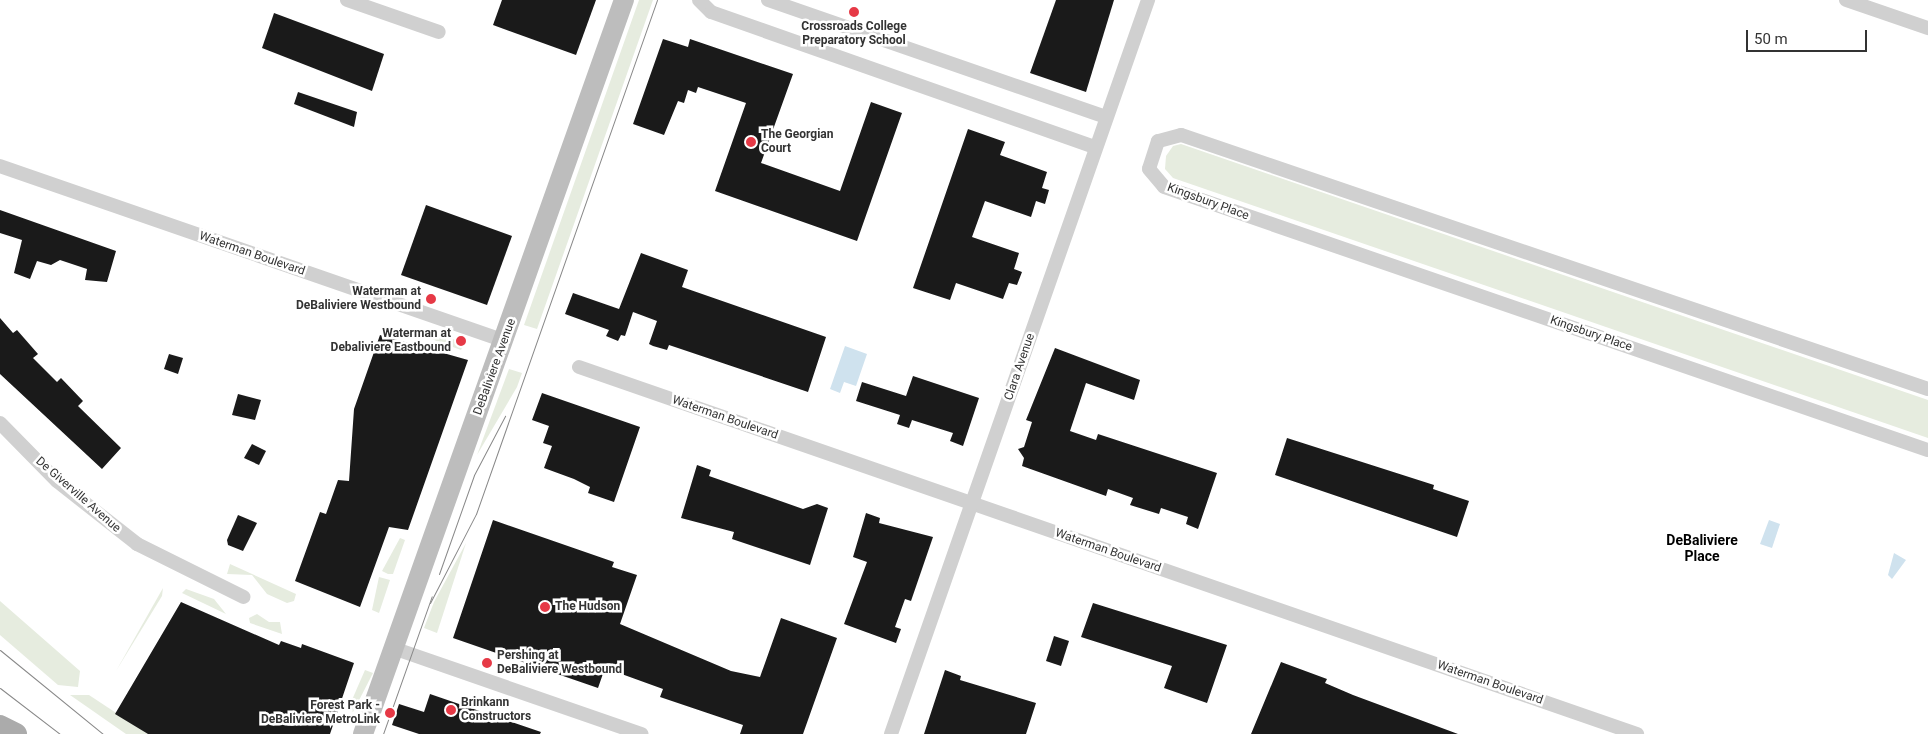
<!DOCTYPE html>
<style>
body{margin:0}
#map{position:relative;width:1928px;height:734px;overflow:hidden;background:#fff;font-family:Roboto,sans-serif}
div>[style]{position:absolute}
.green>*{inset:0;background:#e6ecdf}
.water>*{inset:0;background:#cfe2ee}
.building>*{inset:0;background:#1a1a1a}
.minor>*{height:14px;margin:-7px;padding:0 7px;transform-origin:7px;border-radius:7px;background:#d0d0d0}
.secondary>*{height:20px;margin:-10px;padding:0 10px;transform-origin:10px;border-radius:10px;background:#bdbdbd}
.primary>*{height:22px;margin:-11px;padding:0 11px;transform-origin:11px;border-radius:11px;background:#ababab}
.tram>*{height:1px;margin:-0.5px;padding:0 0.5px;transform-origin:0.5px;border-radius:0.5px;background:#888}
.dots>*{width:14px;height:14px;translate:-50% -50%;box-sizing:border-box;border:2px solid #fff;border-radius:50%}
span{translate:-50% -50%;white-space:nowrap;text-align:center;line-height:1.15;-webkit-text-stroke:5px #fff;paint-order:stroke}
.poi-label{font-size:12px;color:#333;font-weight:700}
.left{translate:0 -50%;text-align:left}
.right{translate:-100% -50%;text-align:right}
.street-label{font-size:12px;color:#333}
.neighbourhood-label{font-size:14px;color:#000;font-weight:700}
.scale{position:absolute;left:1746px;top:30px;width:121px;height:22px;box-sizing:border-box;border:2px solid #333;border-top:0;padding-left:6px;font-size:15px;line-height:18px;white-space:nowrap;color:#333;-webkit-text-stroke:4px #fff;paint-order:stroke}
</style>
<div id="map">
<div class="green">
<div style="clip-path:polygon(639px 0,653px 0,537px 329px,524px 325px)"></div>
<div style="clip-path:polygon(1181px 144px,1928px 400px,1928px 438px,1173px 178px,1165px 169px,1166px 156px,1173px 146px)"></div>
<div style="clip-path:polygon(424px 329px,464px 343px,461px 350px,418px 334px)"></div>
<div style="clip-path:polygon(509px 369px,522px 373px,517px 387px,477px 455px)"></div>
<div style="clip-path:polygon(400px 538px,405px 540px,393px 574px,388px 574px,382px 571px)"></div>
<div style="clip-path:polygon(466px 543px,437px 633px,424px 628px,434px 602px)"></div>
<div style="clip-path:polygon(230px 564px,296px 594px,294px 601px,287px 603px,267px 594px,252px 575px,227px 574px)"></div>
<div style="clip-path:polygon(379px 577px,390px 580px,379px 613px,372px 610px)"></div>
<div style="clip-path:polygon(163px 588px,162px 596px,116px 671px,159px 595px)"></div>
<div style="clip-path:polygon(186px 589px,214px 599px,226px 614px,182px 593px)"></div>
<div style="clip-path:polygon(0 601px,80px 671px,78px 687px,58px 685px,0 635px)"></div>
<div style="clip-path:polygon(257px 614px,269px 622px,280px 622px,282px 634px,250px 623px,249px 618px)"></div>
<div style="clip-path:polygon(365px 670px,373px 673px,353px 712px,348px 709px)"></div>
<div style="clip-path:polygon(70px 695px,89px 695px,148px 734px,126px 734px)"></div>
</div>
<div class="water">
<div style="clip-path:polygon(845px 346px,867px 354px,856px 386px,844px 382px,840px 393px,830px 389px)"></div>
<div style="clip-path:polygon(1769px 520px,1780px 524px,1772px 548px,1760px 544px)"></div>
<div style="clip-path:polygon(1894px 553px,1906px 560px,1892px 579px,1888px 575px)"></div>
</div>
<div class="building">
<div style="clip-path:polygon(502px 0,596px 0,576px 55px,493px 25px)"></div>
<div style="clip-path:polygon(1056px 0,1114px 0,1086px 92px,1030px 73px)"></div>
<div style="clip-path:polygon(274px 13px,384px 54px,372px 91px,262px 48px)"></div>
<div style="clip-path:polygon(663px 39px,688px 47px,690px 39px,793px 74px,761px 163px,840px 191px,871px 102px,902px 113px,857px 241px,715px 191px,746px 103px,698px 87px,696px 93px,688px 90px,684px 103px,678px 101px,664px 135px,633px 124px)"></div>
<div style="clip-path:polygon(298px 92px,357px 112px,354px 127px,294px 104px)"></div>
<div style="clip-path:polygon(968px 129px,1005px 142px,1000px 155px,1047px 172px,1042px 188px,1049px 190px,1045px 204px,1036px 201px,1031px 217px,985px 201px,972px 237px,1019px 253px,1014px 269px,1022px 272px,1017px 285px,1009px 283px,1003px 299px,956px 283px,950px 300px,913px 288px)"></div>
<div style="clip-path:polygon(426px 205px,512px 236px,487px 305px,401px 275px)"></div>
<div style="clip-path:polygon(0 210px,116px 251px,107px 282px,85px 280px,87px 269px,60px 260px,51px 265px,37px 261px,30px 279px,14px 273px,22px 240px,0 233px)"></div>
<div style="clip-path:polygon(641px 253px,688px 270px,682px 287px,826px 337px,808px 392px,669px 345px,667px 350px,653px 346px,649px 344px,657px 321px,633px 312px,625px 336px,621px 335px,618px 341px,606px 336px,609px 330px,565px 314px,573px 293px,619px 309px)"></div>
<div style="clip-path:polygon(0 318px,13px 333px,17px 330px,38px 354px,33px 358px,57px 382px,61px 378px,83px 401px,78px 406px,121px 448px,102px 469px,0 374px)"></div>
<div style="clip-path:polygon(380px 335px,468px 360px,408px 530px,389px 527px,360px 607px,295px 581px,320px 512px,326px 514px,338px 480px,349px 481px,354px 409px)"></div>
<div style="clip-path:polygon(1055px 348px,1140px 380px,1134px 400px,1086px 383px,1070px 431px,1096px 440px,1098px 434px,1217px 473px,1198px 529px,1186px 524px,1188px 517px,1161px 508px,1159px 514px,1130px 505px,1133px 498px,1108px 489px,1106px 496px,1022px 466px,1024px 458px,1018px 449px,1024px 447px,1032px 422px,1026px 420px)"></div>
<div style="clip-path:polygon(169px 354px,183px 358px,178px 374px,164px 369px)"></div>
<div style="clip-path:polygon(913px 376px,979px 398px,963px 446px,950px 441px,953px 433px,912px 420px,909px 428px,897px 424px,900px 415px,856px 401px,862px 382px,906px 396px)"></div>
<div style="clip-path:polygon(542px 393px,640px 427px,614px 502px,588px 493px,590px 487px,574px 479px,544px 468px,552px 446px,543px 443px,549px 426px,532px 420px)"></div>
<div style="clip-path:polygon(238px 394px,261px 400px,255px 420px,232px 415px)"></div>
<div style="clip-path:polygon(1287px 438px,1434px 485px,1433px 489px,1469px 501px,1457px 537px,1275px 475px)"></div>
<div style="clip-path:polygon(252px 444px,266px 451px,259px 465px,244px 458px)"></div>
<div style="clip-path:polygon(697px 465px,711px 470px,709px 476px,803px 509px,817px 504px,828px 508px,810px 565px,732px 539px,734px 532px,681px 518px)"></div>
<div style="clip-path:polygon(866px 513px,880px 518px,879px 523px,933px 537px,911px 601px,905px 599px,895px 627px,901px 629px,896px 643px,844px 624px,867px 562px,853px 557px)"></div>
<div style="clip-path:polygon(238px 515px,257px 523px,243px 551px,228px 545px,227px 540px)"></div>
<div style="clip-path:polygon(493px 520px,614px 562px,612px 567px,637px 575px,620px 624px,731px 671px,760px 677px,781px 618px,837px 638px,803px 734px,740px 734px,743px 725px,660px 697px,663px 689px,605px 668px,598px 688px,453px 638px)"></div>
<div style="clip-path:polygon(181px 602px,279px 645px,281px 641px,301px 648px,302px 644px,354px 663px,330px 734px,148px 734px,115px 714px)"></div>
<div style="clip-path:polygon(1093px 603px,1227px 645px,1207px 703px,1164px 688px,1172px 666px,1081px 637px)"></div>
<div style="clip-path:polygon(1054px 636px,1069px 641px,1061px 666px,1046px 661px)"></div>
<div style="clip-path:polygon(1281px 662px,1327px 679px,1325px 683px,1353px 695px,1458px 734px,1251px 734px)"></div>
<div style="clip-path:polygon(945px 670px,961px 676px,960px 680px,1036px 703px,1026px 734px,924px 734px)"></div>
<div style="clip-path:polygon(430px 694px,541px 732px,540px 734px,419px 734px,392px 725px,399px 704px,424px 712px)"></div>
</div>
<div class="minor">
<div style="left:347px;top:0;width:97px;rotate:19.2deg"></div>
<div style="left:699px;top:0;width:17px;rotate:45deg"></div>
<div style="left:711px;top:12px;width:407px;rotate:19.4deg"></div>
<div style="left:768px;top:0;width:358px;rotate:19.1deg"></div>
<div style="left:1846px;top:0;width:87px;rotate:18.9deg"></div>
<div style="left:0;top:166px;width:534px;rotate:19.11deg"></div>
<div style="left:579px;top:367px;width:1120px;rotate:19.13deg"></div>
<div style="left:1928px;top:389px;width:789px;rotate:-161.22deg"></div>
<div style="left:1181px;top:135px;width:24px;rotate:165deg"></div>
<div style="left:1158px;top:141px;width:29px;rotate:108deg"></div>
<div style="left:1149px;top:169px;width:23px;rotate:50deg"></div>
<div style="left:1164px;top:187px;width:808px;rotate:19deg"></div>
<div style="left:0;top:423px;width:81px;rotate:45.5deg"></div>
<div style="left:57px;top:481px;width:102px;rotate:38.2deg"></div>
<div style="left:137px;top:544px;width:119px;rotate:26.4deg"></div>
<div style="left:393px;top:648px;width:263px;rotate:19.1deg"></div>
<div style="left:891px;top:734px;width:778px;rotate:-70.7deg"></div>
</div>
<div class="secondary">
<div style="left:363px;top:734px;width:779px;rotate:-70.43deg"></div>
</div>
<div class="primary">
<div style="left:0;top:726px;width:18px;rotate:27deg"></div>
</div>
<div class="tram">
<div style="left:439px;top:574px;width:105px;rotate:-70.5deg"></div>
<div style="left:474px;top:475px;width:67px;rotate:-62.3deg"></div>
<div style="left:430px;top:603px;width:100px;rotate:-62.7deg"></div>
<div style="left:476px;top:514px;width:545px;rotate:-70.6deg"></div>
<div style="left:0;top:650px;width:133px;rotate:39.2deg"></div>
<div style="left:0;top:688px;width:76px;rotate:37.5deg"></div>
<div style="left:383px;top:734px;width:146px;rotate:-70.5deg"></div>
</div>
<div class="dots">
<div style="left:854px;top:12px;background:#e63946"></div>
<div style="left:751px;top:142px;background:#e63946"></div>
<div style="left:431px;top:299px;background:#e63946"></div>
<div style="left:461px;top:341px;background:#e63946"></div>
<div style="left:545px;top:607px;background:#e63946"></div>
<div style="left:487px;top:663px;background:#e63946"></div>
<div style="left:451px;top:710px;background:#e63946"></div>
<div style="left:390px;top:713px;background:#e63946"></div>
</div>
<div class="poi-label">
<span style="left:854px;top:34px">Crossroads College<br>Preparatory School</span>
<span class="left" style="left:761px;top:142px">The Georgian<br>Court</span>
<span class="right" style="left:421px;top:299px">Waterman at<br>DeBaliviere Westbound</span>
<span class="right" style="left:451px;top:341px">Waterman at<br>Debaliviere Eastbound</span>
<span class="left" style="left:555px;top:607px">The Hudson</span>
<span class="left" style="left:497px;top:663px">Pershing at<br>DeBaliviere Westbound</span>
<span class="left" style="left:461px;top:710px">Brinkann<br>Constructors</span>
<span class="right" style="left:380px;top:713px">Forest Park -<br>DeBaliviere MetroLink</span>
</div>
<div class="street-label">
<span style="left:1208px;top:202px;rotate:20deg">Kingsbury Place</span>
<span style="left:252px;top:254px;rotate:19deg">Waterman Boulevard</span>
<span style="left:1591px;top:334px;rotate:19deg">Kingsbury Place</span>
<span style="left:495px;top:367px;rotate:-70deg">DeBaliviere Avenue</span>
<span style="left:1020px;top:367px;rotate:-71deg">Clara Avenue</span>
<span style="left:725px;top:418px;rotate:19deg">Waterman Boulevard</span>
<span style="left:78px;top:495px;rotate:41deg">De Giverville Avenue</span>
<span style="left:1108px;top:551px;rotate:19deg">Waterman Boulevard</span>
<span style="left:1490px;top:683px;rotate:19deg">Waterman Boulevard</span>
</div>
<div class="neighbourhood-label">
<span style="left:1702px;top:548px">DeBaliviere<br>Place</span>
</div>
<div class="scale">50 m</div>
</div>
